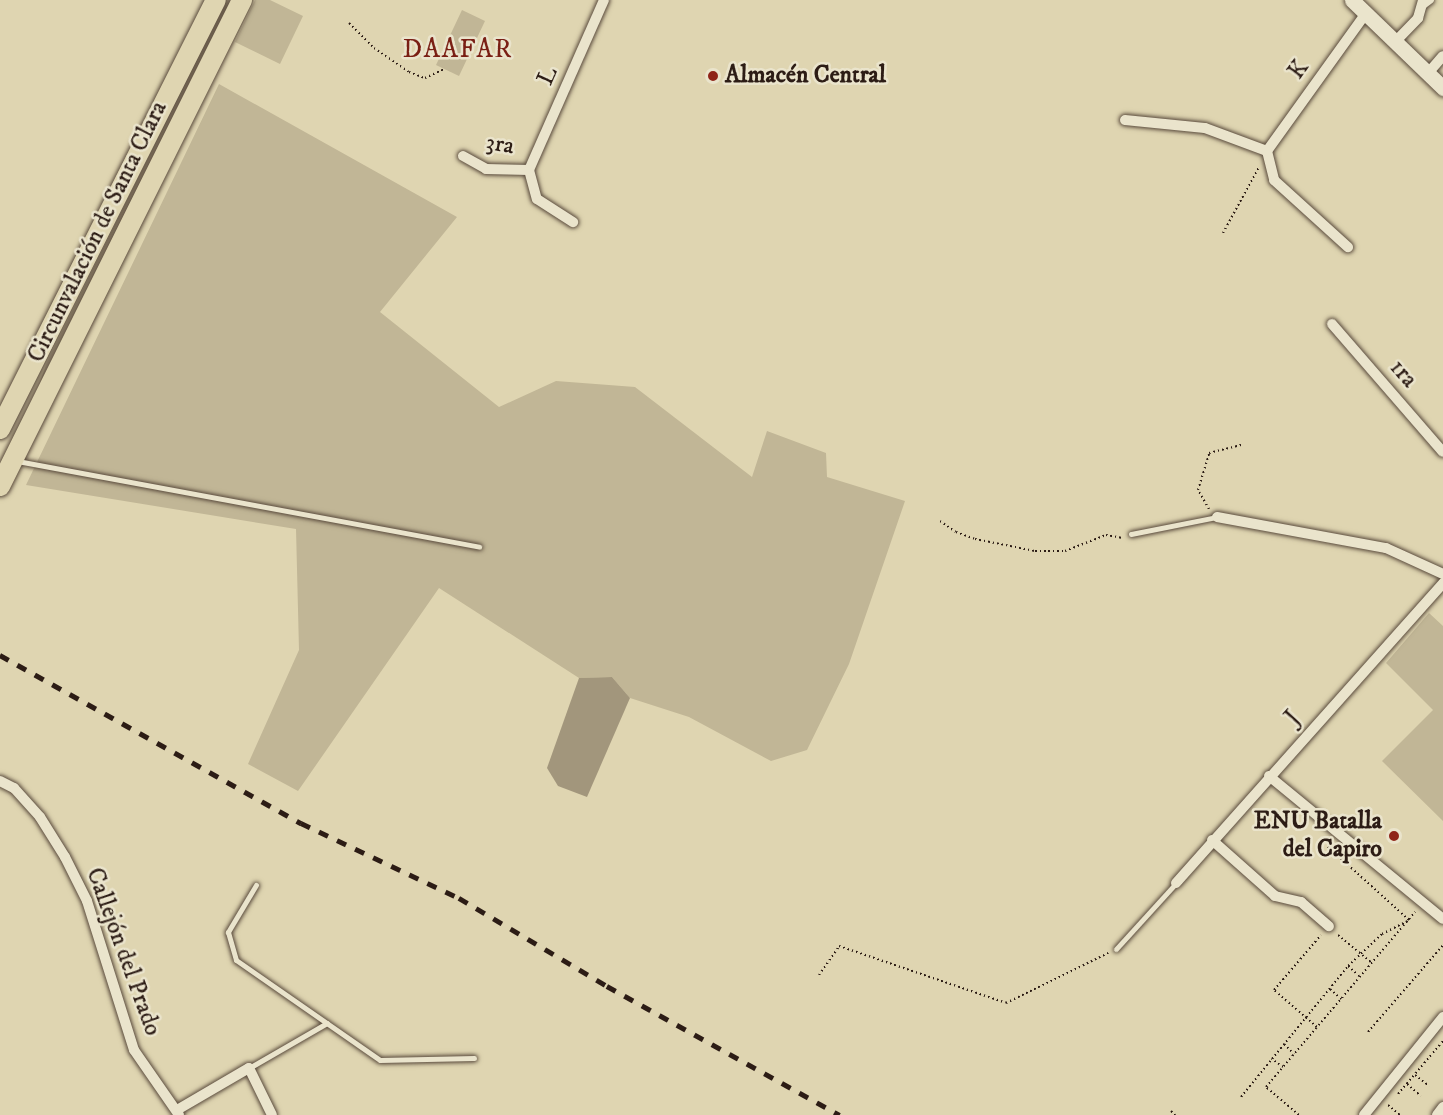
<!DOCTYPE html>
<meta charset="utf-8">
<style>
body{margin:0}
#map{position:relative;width:1443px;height:1115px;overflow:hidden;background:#dfd5b1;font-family:"IM FELL DW Pica",serif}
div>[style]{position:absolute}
.green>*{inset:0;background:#c1b696}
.water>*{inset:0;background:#a2967c}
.path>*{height:2px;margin-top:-1px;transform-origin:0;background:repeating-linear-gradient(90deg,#2c1c15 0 1.5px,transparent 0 4.5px)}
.roads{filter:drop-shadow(0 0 2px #594a3c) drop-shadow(0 0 2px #594a3c)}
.lane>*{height:5px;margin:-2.5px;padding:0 2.5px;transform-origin:2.5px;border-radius:2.5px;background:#eae4cc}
.street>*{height:10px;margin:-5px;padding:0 5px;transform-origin:5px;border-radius:5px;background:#eae4cc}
.secondary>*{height:15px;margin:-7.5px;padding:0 7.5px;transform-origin:7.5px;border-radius:7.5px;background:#eae4cc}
.highway>*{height:20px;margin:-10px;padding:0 10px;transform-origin:10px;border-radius:10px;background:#dfd5b1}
.rail>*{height:4.5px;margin-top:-2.25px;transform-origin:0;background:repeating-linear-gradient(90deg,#2c1c15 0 10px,transparent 0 20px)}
.dots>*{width:16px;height:16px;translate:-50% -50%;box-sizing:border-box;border:3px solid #eae4cc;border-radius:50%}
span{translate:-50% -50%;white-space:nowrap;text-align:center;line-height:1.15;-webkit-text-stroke:5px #eae4cc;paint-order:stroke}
.street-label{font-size:24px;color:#2c1c15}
.poi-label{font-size:24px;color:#2c1c15;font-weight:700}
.left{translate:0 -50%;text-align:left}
.right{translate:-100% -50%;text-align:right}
.neighbourhood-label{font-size:26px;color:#7a1f14;letter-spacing:1.5px}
</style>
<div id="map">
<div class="green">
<div style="clip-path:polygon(226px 0,233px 0,28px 417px,47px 362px)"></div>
<div style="clip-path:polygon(255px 0,270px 0,303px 16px,280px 64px,235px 42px)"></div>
<div style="clip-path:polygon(462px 10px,485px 21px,459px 76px,436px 65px)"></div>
<div style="clip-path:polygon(219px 84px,457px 217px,380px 312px,499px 407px,556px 381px,635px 387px,752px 477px,767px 431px,826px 453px,827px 477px,905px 501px,849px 664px,807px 750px,771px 761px,689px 717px,630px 698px,612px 677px,579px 678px,439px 588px,298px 791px,248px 764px,299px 650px,296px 529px,26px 485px)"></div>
<div style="clip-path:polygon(1429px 613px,1443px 626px,1443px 821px,1382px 761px,1433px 710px,1386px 663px)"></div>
</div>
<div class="water">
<div style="clip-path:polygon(612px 677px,630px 698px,587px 797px,558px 786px,547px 768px,579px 678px)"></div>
</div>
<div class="path">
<div style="left:349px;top:23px;width:35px;rotate:45deg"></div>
<div style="left:374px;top:48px;width:42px;rotate:34.4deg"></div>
<div style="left:409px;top:72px;width:17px;rotate:21deg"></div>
<div style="left:425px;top:78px;width:21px;rotate:-25deg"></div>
<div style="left:1223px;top:233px;width:75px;rotate:-61.4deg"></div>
<div style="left:1209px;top:509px;width:22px;rotate:-120deg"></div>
<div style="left:1198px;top:490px;width:39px;rotate:-73deg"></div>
<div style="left:1209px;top:453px;width:34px;rotate:-14deg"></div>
<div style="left:940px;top:521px;width:19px;rotate:35deg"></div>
<div style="left:956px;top:532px;width:20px;rotate:20deg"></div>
<div style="left:975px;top:539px;width:61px;rotate:11.3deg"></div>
<div style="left:1035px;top:551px;width:30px"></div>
<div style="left:1065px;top:551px;width:44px;rotate:-21.3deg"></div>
<div style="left:1106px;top:535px;width:17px;rotate:10deg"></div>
<div style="left:1338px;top:935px;width:44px;rotate:39.5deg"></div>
<div style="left:1348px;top:966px;width:15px;rotate:42deg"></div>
<div style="left:819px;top:975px;width:35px;rotate:-55deg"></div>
<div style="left:839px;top:946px;width:176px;rotate:18.8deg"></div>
<div style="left:1006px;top:1003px;width:114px;rotate:-26.1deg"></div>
<div style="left:1330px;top:989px;width:15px;rotate:42deg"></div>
<div style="left:1317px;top:1027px;width:57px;rotate:-139.3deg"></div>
<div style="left:1274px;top:990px;width:72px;rotate:-49.5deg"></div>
<div style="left:1368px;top:1032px;width:115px;rotate:-49.2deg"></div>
<div style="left:1284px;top:1044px;width:14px;rotate:45deg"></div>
<div style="left:1283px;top:1067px;width:14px;rotate:-144deg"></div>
<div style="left:1272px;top:1059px;width:120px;rotate:-50.7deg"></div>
<div style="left:1348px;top:966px;width:47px;rotate:-43.3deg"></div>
<div style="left:1382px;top:934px;width:30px;rotate:-27deg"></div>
<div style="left:1409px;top:920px;width:110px;rotate:-137.9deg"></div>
<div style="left:1415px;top:1075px;width:18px;rotate:38deg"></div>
<div style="left:1407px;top:1084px;width:18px;rotate:41deg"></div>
<div style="left:1398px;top:1094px;width:70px;rotate:-49.7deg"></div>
<div style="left:1241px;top:1097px;width:49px;rotate:-50.8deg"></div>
<div style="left:1388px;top:1105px;width:16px;rotate:40deg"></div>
<div style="left:1171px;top:1111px;width:6px;rotate:45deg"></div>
<div style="left:1299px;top:1115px;width:43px;rotate:-139.7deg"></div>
<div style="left:1266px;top:1087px;width:230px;rotate:-49.6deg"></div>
</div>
<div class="roads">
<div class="lane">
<div style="left:1423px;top:6px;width:10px;rotate:-37deg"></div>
<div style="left:17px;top:461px;width:470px;rotate:10.5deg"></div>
<div style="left:1131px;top:534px;width:88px;rotate:-11.2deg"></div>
<div style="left:256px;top:885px;width:55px;rotate:120.8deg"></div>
<div style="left:228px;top:932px;width:29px;rotate:74deg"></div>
<div style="left:236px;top:960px;width:175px;rotate:34.8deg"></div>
<div style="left:380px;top:1060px;width:94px;rotate:-1.2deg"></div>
<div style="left:1116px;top:949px;width:89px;rotate:-47.7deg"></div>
<div style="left:249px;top:1068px;width:90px;rotate:-30deg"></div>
</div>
<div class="street">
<div style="left:1396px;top:41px;width:32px;rotate:-46deg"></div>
<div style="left:1418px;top:18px;width:19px;rotate:-74deg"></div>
<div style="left:1429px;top:72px;width:21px;rotate:-49deg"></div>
<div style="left:1125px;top:120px;width:80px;rotate:5.7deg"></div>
<div style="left:1205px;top:128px;width:66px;rotate:20.4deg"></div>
<div style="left:1267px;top:151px;width:30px;rotate:76deg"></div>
<div style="left:1274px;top:180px;width:100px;rotate:42.2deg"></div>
<div style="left:1267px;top:151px;width:170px;rotate:-54.3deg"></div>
<div style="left:463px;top:156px;width:26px;rotate:29deg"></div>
<div style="left:486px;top:169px;width:43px;rotate:1.3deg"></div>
<div style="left:529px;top:170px;width:30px;rotate:75deg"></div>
<div style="left:537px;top:199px;width:43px;rotate:32.6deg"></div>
<div style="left:529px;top:170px;width:186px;rotate:-66.2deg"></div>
<div style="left:1332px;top:324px;width:169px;rotate:49.1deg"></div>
<div style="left:1217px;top:517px;width:172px;rotate:10.4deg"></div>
<div style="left:1386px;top:548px;width:63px;rotate:24.5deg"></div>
<div style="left:1269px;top:776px;width:225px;rotate:39.4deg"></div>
<div style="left:0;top:781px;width:16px;rotate:27deg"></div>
<div style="left:14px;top:788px;width:39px;rotate:48deg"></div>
<div style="left:40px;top:817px;width:47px;rotate:58deg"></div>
<div style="left:65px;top:857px;width:49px;rotate:63.4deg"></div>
<div style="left:87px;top:901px;width:156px;rotate:72.5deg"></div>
<div style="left:134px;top:1050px;width:79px;rotate:55.3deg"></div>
<div style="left:1212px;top:840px;width:84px;rotate:41.6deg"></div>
<div style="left:1275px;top:896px;width:27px;rotate:13deg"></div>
<div style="left:1301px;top:902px;width:37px;rotate:41deg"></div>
<div style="left:1176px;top:883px;width:402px;rotate:-48.3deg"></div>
<div style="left:177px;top:1110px;width:83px;rotate:-30.3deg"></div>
<div style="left:249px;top:1068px;width:52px;rotate:63.9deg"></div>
<div style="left:1364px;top:1115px;width:126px;rotate:-51.1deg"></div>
<div style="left:1437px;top:1115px;width:10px;rotate:-53deg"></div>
</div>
<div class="secondary">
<div style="left:1352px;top:0;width:127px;rotate:44deg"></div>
</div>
<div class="highway">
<div style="left:0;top:429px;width:480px;rotate:-63.3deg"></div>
<div style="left:0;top:486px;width:543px;rotate:-63.53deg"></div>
</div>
</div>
<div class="rail">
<div style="left:0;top:655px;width:345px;rotate:29.2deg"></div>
<div style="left:301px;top:823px;width:175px;rotate:25.4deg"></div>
<div style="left:459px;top:898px;width:172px;rotate:30.7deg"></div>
<div style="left:607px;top:986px;width:266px;rotate:29deg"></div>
</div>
<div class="dots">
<div style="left:713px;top:76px;background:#8f2418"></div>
<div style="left:1394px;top:836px;background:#8f2418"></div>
</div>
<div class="street-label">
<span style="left:1299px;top:70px;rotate:-54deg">K</span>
<span style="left:548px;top:76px;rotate:-66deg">L</span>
<span style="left:500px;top:145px;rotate:10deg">3ra</span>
<span style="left:98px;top:232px;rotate:-64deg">Circunvalación de Santa Clara</span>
<span style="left:1403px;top:374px;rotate:49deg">1ra</span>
<span style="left:1293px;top:718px;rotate:-48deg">J</span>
<span style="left:123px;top:952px;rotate:70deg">Callejón del Prado</span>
</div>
<div class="poi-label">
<span class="left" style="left:725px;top:76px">Almacén Central</span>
<span class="right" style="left:1382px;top:836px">ENU Batalla<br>del Capiro</span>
</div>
<div class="neighbourhood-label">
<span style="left:458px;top:50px">DAAFAR</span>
</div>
</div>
